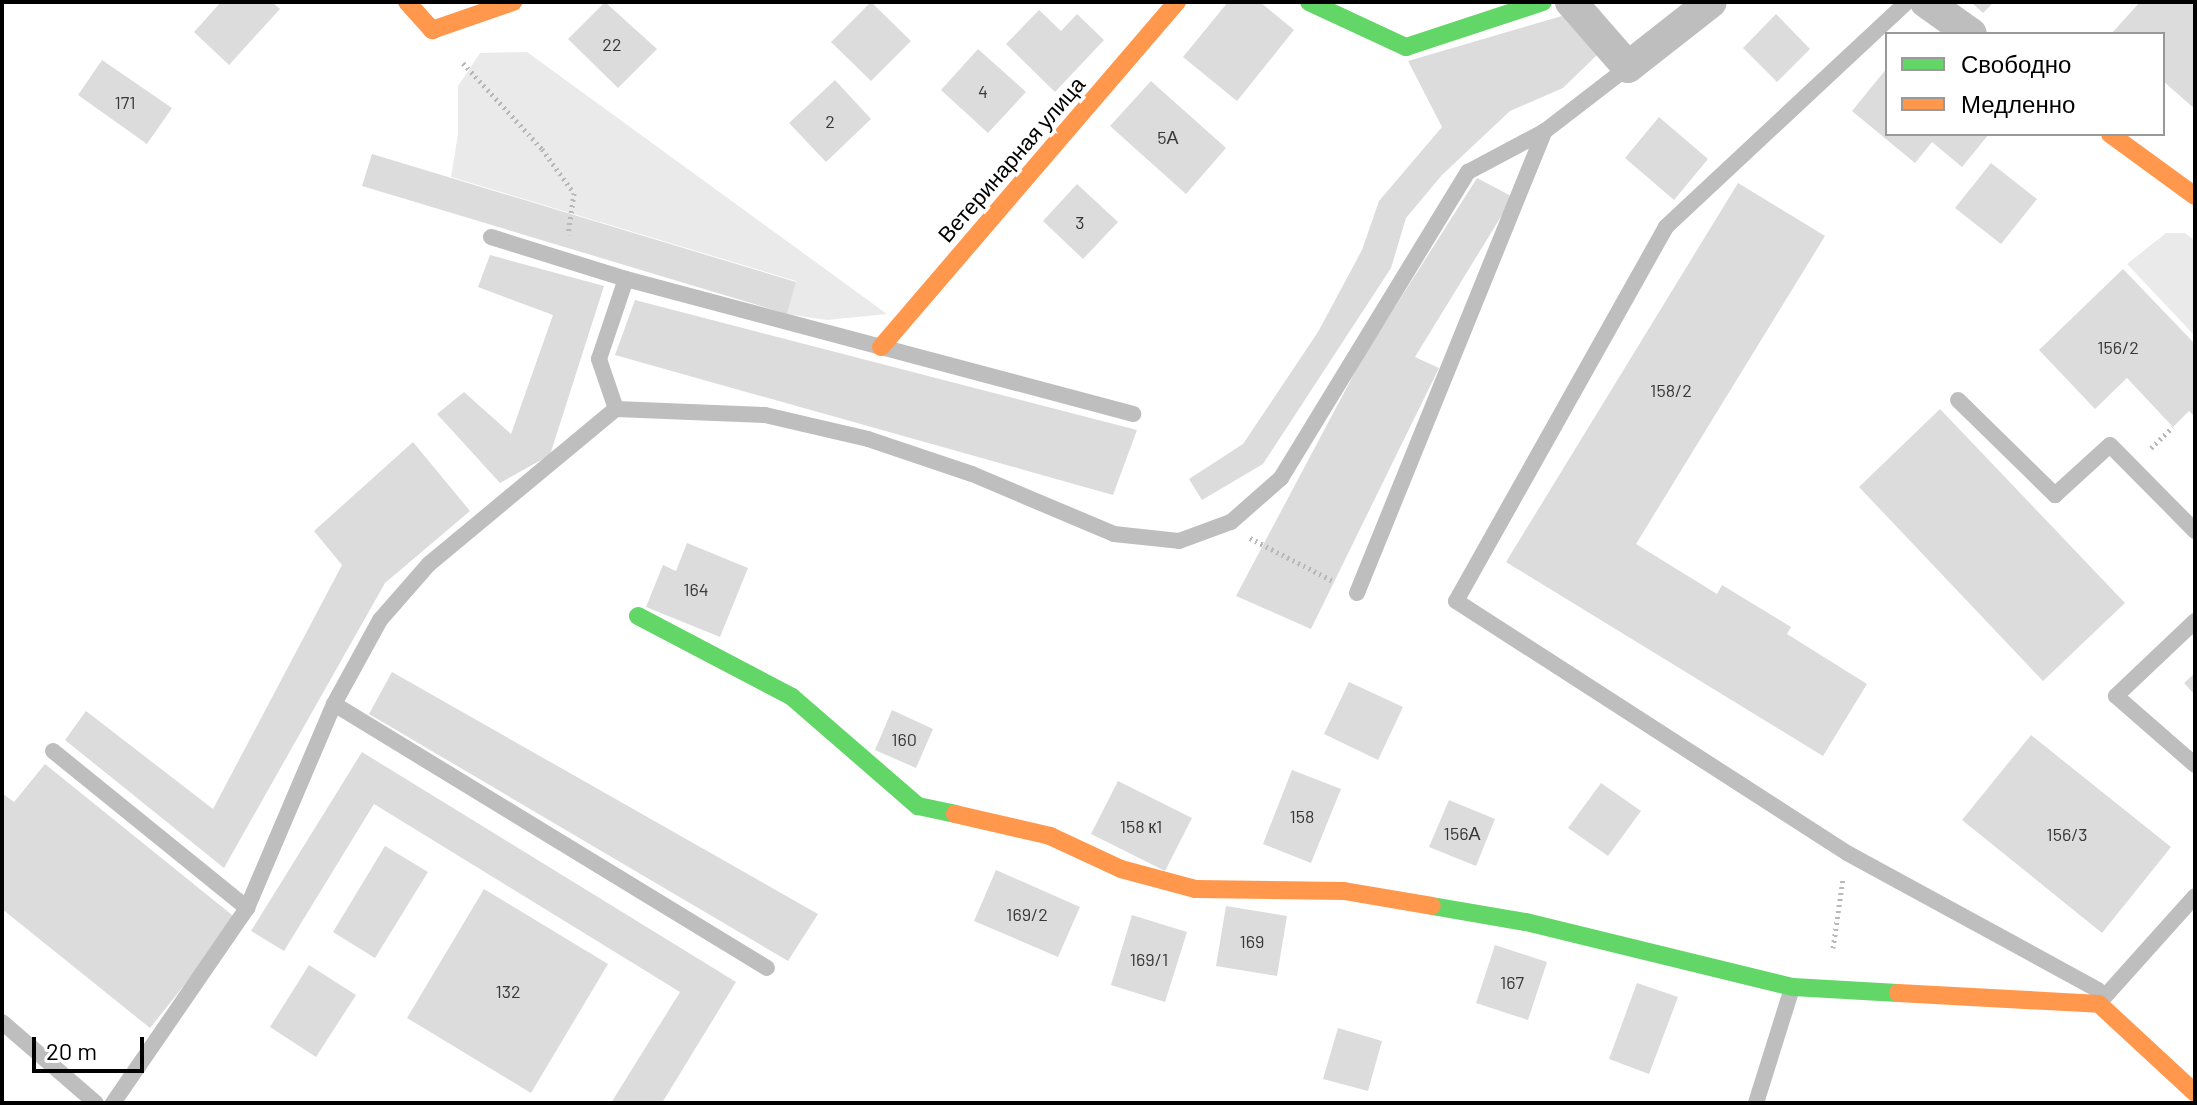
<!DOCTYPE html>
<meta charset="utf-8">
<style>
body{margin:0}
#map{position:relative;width:2197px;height:1105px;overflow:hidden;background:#fff;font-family:Barlow,sans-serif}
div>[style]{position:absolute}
.green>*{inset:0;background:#eaeaea}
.building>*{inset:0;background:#dcdcdc}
.path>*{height:5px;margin-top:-2.5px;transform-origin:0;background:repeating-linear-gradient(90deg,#b8b8b8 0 2px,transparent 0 6px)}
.lane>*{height:16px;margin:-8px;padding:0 8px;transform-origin:8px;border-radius:8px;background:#bebebe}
.street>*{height:32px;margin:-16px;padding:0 16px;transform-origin:16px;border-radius:16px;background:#bebebe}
.fast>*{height:18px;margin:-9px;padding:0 9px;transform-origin:9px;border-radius:9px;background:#63d668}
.slow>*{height:18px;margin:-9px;padding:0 9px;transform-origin:9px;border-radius:9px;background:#ff974d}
span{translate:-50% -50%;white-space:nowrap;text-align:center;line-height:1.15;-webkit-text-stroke:7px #fff;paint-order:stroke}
.number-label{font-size:18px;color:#373737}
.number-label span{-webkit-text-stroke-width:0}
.street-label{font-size:22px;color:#000}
.frame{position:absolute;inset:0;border:4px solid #000;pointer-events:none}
.legend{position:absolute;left:1885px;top:32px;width:280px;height:104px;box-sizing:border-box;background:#fff;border:2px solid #999;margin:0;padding:10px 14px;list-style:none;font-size:24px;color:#000}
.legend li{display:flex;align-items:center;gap:16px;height:40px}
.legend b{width:40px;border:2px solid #999}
.scale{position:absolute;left:32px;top:1037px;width:112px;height:36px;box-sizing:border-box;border:4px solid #000;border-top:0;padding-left:10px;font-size:24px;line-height:28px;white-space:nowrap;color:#000;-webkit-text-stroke:6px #fff;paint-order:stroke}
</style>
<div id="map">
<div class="green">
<div style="clip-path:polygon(527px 52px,887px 314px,827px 320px,787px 314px,796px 281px,451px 177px,458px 134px,458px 86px,480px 53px)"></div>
<div style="clip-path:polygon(2166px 233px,2185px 233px,2195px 241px,2195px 336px,2127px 264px)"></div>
</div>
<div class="building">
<div style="clip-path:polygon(221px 2px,272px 2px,280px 9px,229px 65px,194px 32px)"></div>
<div style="clip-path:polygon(605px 2px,657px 49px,618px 88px,568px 39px)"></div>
<div style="clip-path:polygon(871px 2px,911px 41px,871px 81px,831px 42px)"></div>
<div style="clip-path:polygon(1228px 2px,1260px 2px,1294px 30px,1237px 101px,1183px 57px)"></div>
<div style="clip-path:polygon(1971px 2px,1994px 2px,1983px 13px)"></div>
<div style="clip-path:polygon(2140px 2px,2195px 2px,2195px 109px,2163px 81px,2163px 34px,2111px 34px)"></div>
<div style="clip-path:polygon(1039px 10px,1061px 31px,1077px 14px,1104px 40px,1055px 92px,1006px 44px)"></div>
<div style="clip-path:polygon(1776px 14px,1810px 49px,1777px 82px,1743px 48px)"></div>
<div style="clip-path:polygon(1562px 16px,1597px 55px,1563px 88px,1510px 111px,1442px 175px,1406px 218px,1391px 268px,1263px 464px,1202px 500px,1189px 479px,1243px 444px,1318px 332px,1362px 250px,1379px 201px,1442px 127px,1408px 61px)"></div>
<div style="clip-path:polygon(978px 49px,1026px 92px,988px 133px,941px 90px)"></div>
<div style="clip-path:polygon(102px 60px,172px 108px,147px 144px,78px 95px)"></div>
<div style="clip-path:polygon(1887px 68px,1887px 134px,1989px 134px,1962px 167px,1932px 142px,1915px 163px,1852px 111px)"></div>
<div style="clip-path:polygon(835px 80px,871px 119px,826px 162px,789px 123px)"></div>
<div style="clip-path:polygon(1151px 81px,1226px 148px,1186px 194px,1110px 126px)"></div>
<div style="clip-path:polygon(1659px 117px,1708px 159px,1674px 200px,1625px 158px)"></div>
<div style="clip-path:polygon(372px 154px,796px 282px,787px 314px,362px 186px)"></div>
<div style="clip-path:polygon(1991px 163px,2037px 199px,2001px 244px,1955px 208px)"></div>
<div style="clip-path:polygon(1477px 178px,1513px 197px,1415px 357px,1439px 368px,1311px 629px,1236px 596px,1363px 357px)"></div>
<div style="clip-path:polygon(1738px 183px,1825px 236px,1636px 544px,1717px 594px,1722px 585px,1791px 627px,1787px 634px,1867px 684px,1823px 756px,1506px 562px)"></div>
<div style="clip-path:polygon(1077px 184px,1118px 222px,1083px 259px,1043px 221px)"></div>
<div style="clip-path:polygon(490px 255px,604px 286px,550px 455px,500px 483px,437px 414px,464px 392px,511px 434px,553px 315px,478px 287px)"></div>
<div style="clip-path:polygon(2123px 269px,2195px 344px,2195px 417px,2189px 411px,2173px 427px,2127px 378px,2095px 409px,2039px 350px)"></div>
<div style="clip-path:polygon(635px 300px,1137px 430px,1113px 495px,615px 355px)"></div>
<div style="clip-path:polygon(1940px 409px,2125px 603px,2043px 681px,1859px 487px)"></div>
<div style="clip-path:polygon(413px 442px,470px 511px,385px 583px,224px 868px,65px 740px,86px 711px,213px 809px,342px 565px,314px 531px)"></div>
<div style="clip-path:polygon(687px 543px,748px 568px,720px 637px,646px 607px,663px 565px,676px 571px)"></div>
<div style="clip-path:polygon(392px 672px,818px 914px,788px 961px,369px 714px)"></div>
<div style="clip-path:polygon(2195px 673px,2195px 695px,2184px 683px)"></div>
<div style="clip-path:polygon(1349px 682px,1403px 707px,1378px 760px,1324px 734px)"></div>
<div style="clip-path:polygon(892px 710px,933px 729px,916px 768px,875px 750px)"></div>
<div style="clip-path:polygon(2031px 735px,2171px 847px,2102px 933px,1962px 820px)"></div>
<div style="clip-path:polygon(362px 752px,736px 982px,662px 1103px,611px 1103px,680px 992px,374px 804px,284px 951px,251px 931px)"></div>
<div style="clip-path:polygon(45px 764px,237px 919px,150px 1028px,2px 909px,2px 793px,14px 802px)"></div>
<div style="clip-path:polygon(1292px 770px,1341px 789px,1311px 863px,1263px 844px)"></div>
<div style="clip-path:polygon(1118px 781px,1192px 818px,1165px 871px,1091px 834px)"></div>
<div style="clip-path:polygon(1601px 783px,1641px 811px,1608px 856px,1568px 828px)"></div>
<div style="clip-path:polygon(1449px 800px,1495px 819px,1476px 866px,1429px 847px)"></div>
<div style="clip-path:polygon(385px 846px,428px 872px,375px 958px,333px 932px)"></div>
<div style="clip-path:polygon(996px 870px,1080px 907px,1058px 957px,974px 921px)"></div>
<div style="clip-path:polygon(484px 889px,608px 964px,531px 1093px,407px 1018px)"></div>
<div style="clip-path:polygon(1226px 906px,1287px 916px,1277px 976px,1216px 966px)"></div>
<div style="clip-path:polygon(1132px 915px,1187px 932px,1165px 1002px,1111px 985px)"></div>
<div style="clip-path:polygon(1495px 945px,1547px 962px,1528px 1020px,1476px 1003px)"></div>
<div style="clip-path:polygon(309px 965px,356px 995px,316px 1057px,270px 1027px)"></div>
<div style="clip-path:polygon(1637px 983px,1678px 997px,1649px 1074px,1609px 1059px)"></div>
<div style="clip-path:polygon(1338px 1028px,1382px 1041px,1368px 1091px,1323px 1079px)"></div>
</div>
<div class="path">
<div style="left:463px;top:63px;width:117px;rotate:47.4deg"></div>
<div style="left:542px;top:149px;width:54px;rotate:54deg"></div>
<div style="left:574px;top:193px;width:42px;rotate:98.1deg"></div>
<div style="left:2151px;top:448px;width:30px;rotate:-44deg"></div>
<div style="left:1250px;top:538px;width:93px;rotate:27.4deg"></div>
<div style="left:1833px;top:948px;width:70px;rotate:-81.8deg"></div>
</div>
<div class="lane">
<div style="left:1907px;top:2px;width:330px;rotate:137deg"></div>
<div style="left:1666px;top:227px;width:429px;rotate:119.3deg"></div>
<div style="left:1456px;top:601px;width:465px;rotate:32.8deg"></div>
<div style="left:1847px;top:853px;width:286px;rotate:28.6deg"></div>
<div style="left:491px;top:237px;width:141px;rotate:17.3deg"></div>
<div style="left:626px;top:279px;width:525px;rotate:14.91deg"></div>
<div style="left:1958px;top:400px;width:136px;rotate:44.4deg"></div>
<div style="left:2055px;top:495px;width:74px;rotate:-42.3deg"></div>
<div style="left:2110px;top:445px;width:121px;rotate:45.3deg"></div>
<div style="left:616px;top:409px;width:53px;rotate:-108.8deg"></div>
<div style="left:599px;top:359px;width:84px;rotate:-71.4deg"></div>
<div style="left:1357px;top:593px;width:499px;rotate:-67.9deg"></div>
<div style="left:2195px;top:621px;width:109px;rotate:136.5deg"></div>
<div style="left:2116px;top:696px;width:105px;rotate:41.1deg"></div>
<div style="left:334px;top:704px;width:507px;rotate:31.37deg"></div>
<div style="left:53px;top:751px;width:250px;rotate:39deg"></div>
<div style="left:247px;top:908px;width:222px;rotate:-66.9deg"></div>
<div style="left:334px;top:704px;width:96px;rotate:-61.3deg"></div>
<div style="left:380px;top:620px;width:74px;rotate:-48.8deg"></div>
<div style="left:429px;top:564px;width:243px;rotate:-39.7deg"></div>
<div style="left:616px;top:409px;width:149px;rotate:2.3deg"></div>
<div style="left:765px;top:415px;width:106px;rotate:13.1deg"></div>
<div style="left:868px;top:439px;width:110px;rotate:18.6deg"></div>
<div style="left:972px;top:474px;width:154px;rotate:22.9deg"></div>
<div style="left:1114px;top:534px;width:65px;rotate:6.1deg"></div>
<div style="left:1179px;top:541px;width:55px;rotate:-20.1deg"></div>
<div style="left:1231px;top:522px;width:67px;rotate:-41.3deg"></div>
<div style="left:1281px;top:478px;width:359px;rotate:-58.6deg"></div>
<div style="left:1468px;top:172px;width:87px;rotate:-28deg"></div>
<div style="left:1545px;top:131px;width:105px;rotate:-37.6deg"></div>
<div style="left:2100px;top:1002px;width:142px;rotate:-48.1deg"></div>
<div style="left:2px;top:1022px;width:124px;rotate:40.8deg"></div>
<div style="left:113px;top:1103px;width:237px;rotate:-55.5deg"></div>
<div style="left:1756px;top:1103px;width:121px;rotate:-72.6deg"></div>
</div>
<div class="street">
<div style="left:1571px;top:2px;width:86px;rotate:48.8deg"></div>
<div style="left:1628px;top:67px;width:105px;rotate:-38.1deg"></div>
<div style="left:1926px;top:2px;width:55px;rotate:35.4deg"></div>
</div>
<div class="fast">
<div style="left:1309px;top:2px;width:107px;rotate:24.9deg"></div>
<div style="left:1406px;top:47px;width:144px;rotate:-18.2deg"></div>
<div style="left:638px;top:616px;width:174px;rotate:27.7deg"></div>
<div style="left:792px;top:697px;width:167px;rotate:40.9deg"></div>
<div style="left:918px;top:806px;width:38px;rotate:12deg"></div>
<div style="left:1432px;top:906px;width:95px;rotate:9.7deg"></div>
<div style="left:1526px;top:922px;width:275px;rotate:13.7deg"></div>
<div style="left:1793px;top:987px;width:105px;rotate:3.3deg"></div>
</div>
<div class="slow">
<div style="left:407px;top:2px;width:38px;rotate:48deg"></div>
<div style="left:432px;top:30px;width:86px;rotate:-19.1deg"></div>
<div style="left:2110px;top:134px;width:105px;rotate:36.1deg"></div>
<div style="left:881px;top:347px;width:455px;rotate:-49.4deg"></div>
<div style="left:955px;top:814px;width:98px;rotate:13deg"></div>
<div style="left:1050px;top:836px;width:78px;rotate:24.9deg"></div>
<div style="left:1121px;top:869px;width:77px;rotate:15.1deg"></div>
<div style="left:1195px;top:889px;width:149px;rotate:0.8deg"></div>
<div style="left:1344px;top:891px;width:89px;rotate:9.7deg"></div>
<div style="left:1898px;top:993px;width:201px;rotate:3.1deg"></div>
<div style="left:2099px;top:1004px;width:131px;rotate:42.8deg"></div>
</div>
<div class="number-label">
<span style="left:612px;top:44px">22</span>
<span style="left:983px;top:91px">4</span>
<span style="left:125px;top:102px">171</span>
<span style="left:830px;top:121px">2</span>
<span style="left:1168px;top:137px">5А</span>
<span style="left:1080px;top:222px">3</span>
<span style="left:2118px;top:347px">156/2</span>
<span style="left:1671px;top:390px">158/2</span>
<span style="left:696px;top:589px">164</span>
<span style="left:904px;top:739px">160</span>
<span style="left:1302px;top:816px">158</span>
<span style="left:1141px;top:826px">158 к1</span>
<span style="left:1462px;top:833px">156А</span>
<span style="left:2067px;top:834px">156/3</span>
<span style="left:1027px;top:914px">169/2</span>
<span style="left:1252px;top:941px">169</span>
<span style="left:1149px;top:959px">169/1</span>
<span style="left:1512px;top:982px">167</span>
<span style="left:508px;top:991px">132</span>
</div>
<div class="street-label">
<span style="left:1011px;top:159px;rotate:-49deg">Ветеринарная улица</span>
</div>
<div class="frame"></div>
<ul class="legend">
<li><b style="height:10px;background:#63d668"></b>Свободно</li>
<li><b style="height:10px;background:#ff974d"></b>Медленно</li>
</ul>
<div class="scale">20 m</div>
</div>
